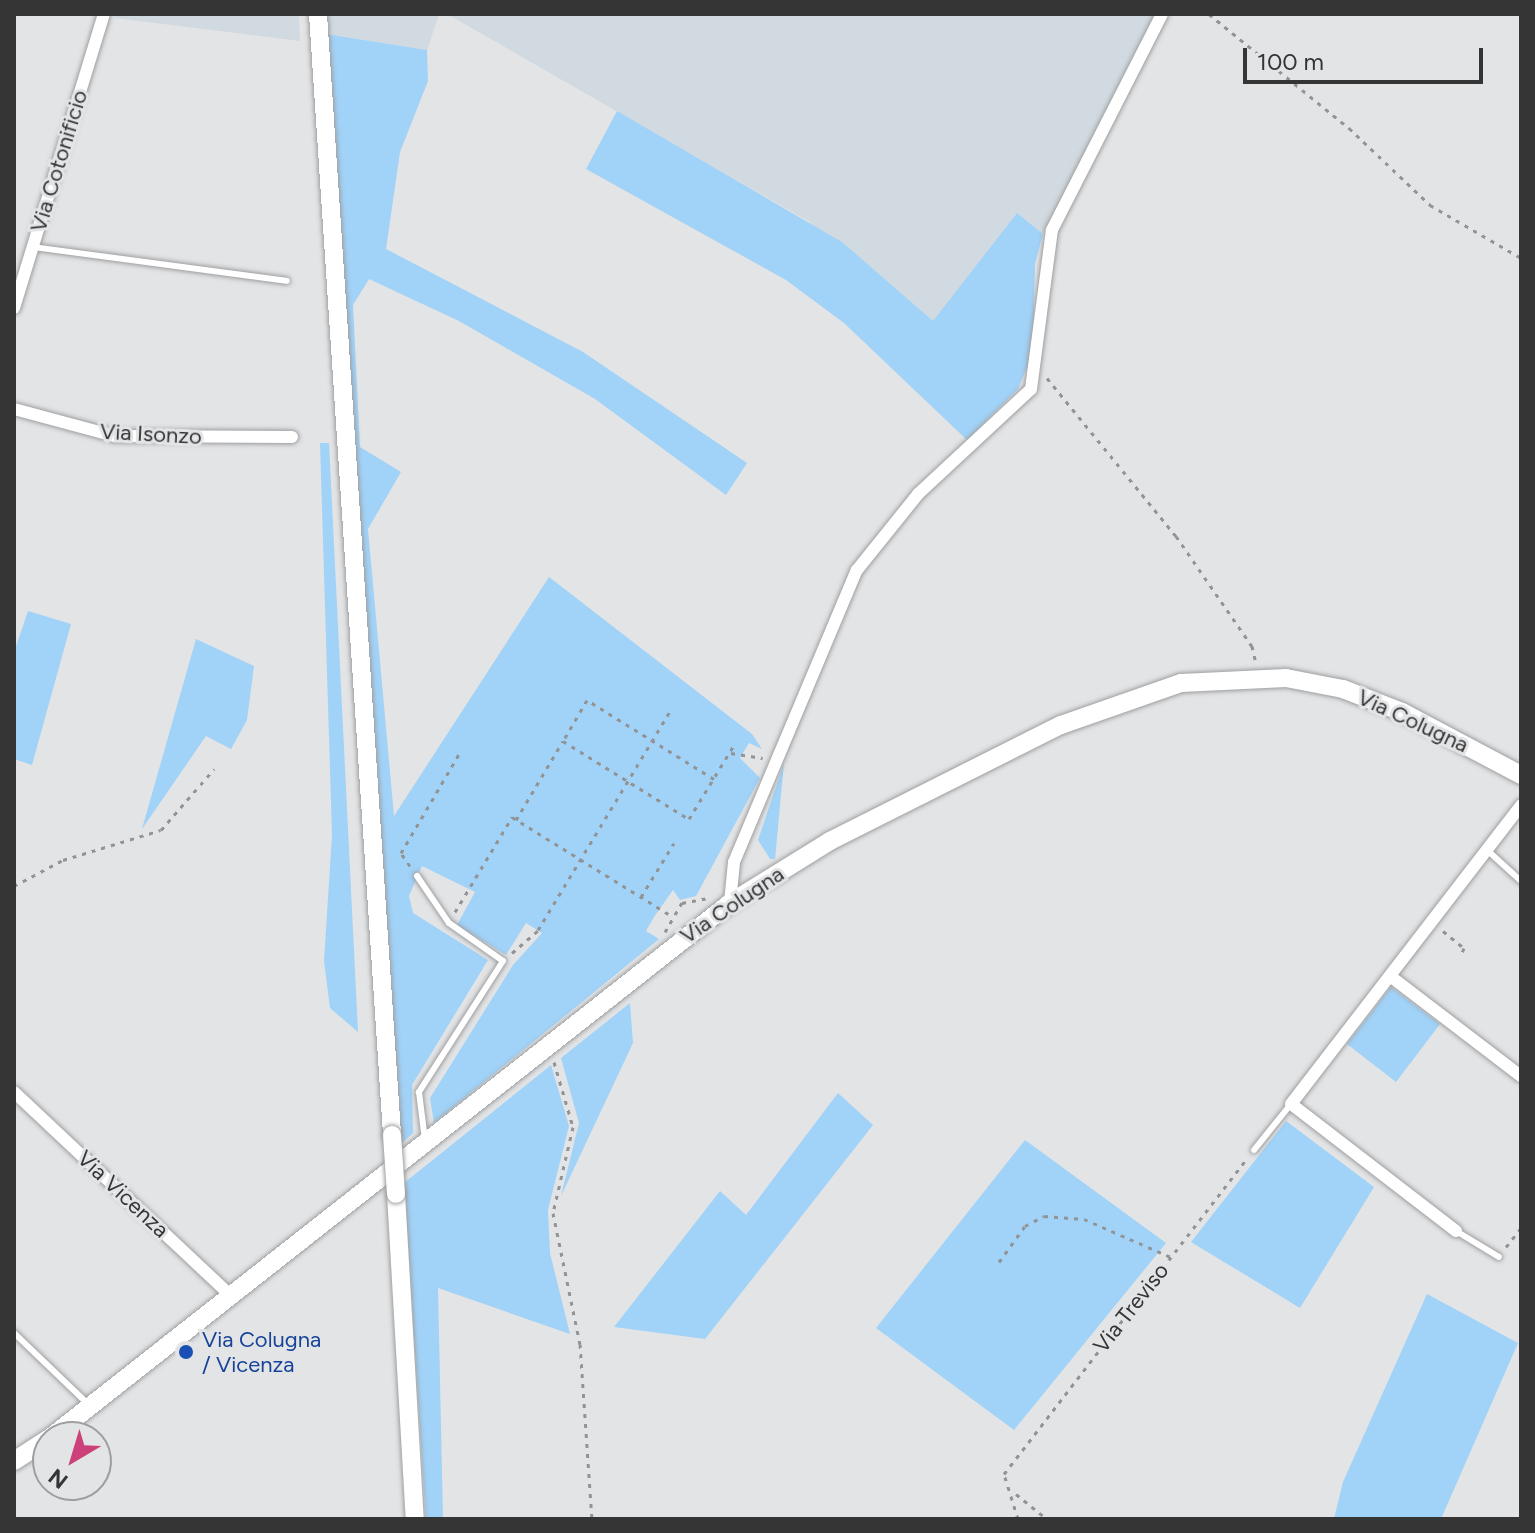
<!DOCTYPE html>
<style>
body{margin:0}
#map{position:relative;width:1535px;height:1533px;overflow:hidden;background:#e3e4e6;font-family:Figtree,sans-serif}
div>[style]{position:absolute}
.built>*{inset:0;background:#d1dae0}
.green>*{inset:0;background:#a1d2f7}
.path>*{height:3px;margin-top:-1.5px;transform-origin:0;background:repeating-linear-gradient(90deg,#929394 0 4px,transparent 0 10px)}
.roads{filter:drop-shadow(0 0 2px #9e9fa0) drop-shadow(0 0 2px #9e9fa0)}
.lane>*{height:6px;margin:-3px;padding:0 3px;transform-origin:3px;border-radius:3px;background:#fff}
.street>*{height:12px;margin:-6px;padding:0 6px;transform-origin:6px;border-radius:6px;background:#fff}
.secondary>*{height:18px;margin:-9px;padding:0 9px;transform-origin:9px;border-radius:9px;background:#fff}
.bridges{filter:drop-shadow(0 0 2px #9e9fa0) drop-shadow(0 0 2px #9e9fa0)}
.secondary-bridge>*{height:18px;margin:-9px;padding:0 9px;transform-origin:9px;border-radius:9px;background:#fff}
.dots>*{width:22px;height:22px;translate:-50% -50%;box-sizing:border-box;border:4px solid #e3e4e6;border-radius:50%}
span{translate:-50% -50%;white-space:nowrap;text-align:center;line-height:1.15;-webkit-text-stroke:6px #e3e4e6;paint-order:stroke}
.street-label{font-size:22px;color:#353536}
.transit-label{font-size:22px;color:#164399}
.left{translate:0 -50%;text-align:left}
.frame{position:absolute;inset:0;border:16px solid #353536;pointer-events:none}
.north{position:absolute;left:32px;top:1421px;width:80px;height:80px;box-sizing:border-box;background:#e3e4e6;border:2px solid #9d9ea0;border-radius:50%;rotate:218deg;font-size:22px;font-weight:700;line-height:32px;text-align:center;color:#353536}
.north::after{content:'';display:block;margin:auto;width:28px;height:36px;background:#cc4179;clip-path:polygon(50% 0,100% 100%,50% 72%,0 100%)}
.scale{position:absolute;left:1243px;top:48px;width:240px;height:36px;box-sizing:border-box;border:4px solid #353536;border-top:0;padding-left:10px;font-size:24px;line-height:28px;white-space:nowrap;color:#353536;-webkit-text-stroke:6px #e3e4e6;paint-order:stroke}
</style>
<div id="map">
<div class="built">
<div style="clip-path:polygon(116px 14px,299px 14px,300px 41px,114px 18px)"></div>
<div style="clip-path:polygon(325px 14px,439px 14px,427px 50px,326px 34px)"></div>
<div style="clip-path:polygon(447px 14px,1157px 14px,1043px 234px,1017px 213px,933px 322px,808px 221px)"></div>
</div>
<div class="green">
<div style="clip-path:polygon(326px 34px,427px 50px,428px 81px,400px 152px,386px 249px,583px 352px,747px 463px,726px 495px,595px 399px,459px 321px,369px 279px,353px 305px,360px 447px,401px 472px,368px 529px,394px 816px,549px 577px,752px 734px,762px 749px,749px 743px,740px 758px,760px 778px,696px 896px,680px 900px,673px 890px,654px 917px,646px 931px,659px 939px,434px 1123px,430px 1098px,513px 965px,542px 933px,526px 923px,506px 955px,457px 925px,475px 892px,422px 866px,409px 896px,413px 913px,488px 960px,412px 1085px,413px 1133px,398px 1147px)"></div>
<div style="clip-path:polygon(617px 111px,842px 242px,933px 321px,1017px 213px,1043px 234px,1035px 264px,1033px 353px,1018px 389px,967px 440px,844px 323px,786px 280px,586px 169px)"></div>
<div style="clip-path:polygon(320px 443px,329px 443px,358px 1032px,330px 1008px,324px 961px,332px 835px)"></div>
<div style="clip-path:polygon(28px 611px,71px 624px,32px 765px,14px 759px,14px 652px)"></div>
<div style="clip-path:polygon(196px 639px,254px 666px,247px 720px,231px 749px,206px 736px,142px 829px)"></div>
<div style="clip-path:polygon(784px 763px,775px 859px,770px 859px,758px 840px)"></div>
<div style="clip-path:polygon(1391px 987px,1440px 1024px,1396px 1082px,1347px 1044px)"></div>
<div style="clip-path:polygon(630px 1003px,633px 1043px,561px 1196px,579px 1123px,561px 1058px)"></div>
<div style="clip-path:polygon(551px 1065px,569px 1126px,548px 1210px,550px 1253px,570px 1334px,438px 1288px,443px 1519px,426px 1519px,404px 1183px)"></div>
<div style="clip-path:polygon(838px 1093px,873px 1125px,705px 1339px,614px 1327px,720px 1191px,746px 1215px)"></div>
<div style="clip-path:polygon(1286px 1121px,1374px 1187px,1300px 1308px,1191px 1242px)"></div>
<div style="clip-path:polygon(1025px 1140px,1166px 1243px,1014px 1430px,876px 1328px)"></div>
<div style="clip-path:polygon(1427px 1294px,1518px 1343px,1441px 1519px,1334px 1519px,1343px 1482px)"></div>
</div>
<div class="path">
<div style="left:1209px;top:14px;width:181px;rotate:39.2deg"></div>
<div style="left:1349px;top:128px;width:112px;rotate:43.5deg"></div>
<div style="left:1430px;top:205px;width:105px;rotate:30.2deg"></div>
<div style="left:1047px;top:378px;width:204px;rotate:50.8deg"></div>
<div style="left:1176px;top:536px;width:134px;rotate:55.4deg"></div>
<div style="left:1252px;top:646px;width:18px;rotate:77deg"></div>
<div style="left:731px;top:753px;width:32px;rotate:9deg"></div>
<div style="left:714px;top:779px;width:150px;rotate:-148.1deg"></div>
<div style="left:587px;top:700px;width:48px;rotate:120.3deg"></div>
<div style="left:563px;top:741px;width:148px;rotate:31.8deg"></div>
<div style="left:689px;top:819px;width:87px;rotate:-58.7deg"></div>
<div style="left:516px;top:820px;width:92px;rotate:-59.3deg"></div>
<div style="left:410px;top:866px;width:16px;rotate:-125deg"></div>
<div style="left:401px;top:853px;width:115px;rotate:-59.6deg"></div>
<div style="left:14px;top:886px;width:55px;rotate:-28deg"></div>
<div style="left:63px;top:860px;width:102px;rotate:-17deg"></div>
<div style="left:161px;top:830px;width:81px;rotate:-49deg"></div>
<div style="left:641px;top:897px;width:63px;rotate:-58.6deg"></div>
<div style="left:455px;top:912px;width:111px;rotate:-59deg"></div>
<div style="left:512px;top:817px;width:186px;rotate:31.8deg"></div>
<div style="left:1443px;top:931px;width:27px;rotate:39deg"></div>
<div style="left:1464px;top:948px;width:8px;rotate:113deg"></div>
<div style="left:665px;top:932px;width:34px;rotate:-60deg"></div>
<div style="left:682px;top:903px;width:25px;rotate:-11deg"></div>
<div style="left:512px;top:953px;width:35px;rotate:-41deg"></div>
<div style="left:538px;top:930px;width:259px;rotate:-58.9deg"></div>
<div style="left:554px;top:1062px;width:68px;rotate:73.7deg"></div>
<div style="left:573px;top:1127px;width:88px;rotate:103.1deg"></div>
<div style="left:553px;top:1213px;width:134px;rotate:78.4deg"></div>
<div style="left:580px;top:1344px;width:175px;rotate:86.1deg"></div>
<div style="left:1506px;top:1247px;width:24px;rotate:-52deg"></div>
<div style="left:999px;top:1262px;width:44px;rotate:-54.2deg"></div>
<div style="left:1025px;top:1226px;width:21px;rotate:-28deg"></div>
<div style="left:1044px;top:1216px;width:40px;rotate:4.3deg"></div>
<div style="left:1084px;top:1219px;width:95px;rotate:23.6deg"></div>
<div style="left:1016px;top:1494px;width:40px;rotate:39deg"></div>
<div style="left:1018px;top:1519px;width:47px;rotate:-107.3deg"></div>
<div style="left:1004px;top:1474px;width:398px;rotate:-52.4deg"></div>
</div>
<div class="roads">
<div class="lane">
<div style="left:33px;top:247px;width:256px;rotate:7.6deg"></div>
<div style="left:1487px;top:850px;width:46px;rotate:42.4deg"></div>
<div style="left:417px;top:876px;width:57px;rotate:55.8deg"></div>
<div style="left:449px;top:923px;width:66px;rotate:35.1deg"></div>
<div style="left:503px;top:961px;width:156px;rotate:122.7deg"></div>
<div style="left:419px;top:1092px;width:48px;rotate:82.9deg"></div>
<div style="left:1254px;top:1150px;width:59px;rotate:-51.2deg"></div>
<div style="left:1456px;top:1231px;width:50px;rotate:31.2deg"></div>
<div style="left:14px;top:1333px;width:101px;rotate:43.8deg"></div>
</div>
<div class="street">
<div style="left:14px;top:308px;width:307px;rotate:-73deg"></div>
<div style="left:14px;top:409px;width:105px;rotate:15deg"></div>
<div style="left:115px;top:436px;width:177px;rotate:0.3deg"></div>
<div style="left:730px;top:903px;width:41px;rotate:-84.4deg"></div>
<div style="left:734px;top:862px;width:317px;rotate:-67.2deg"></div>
<div style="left:857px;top:570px;width:97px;rotate:-51.2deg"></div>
<div style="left:918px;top:494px;width:154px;rotate:-42.9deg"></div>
<div style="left:1031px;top:389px;width:160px;rotate:-82.5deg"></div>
<div style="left:1052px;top:230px;width:242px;rotate:-63deg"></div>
<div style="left:1390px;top:976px;width:165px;rotate:37.4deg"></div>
<div style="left:14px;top:1092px;width:299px;rotate:43.2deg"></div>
<div style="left:1456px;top:1231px;width:208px;rotate:-142.4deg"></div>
<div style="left:1291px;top:1104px;width:377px;rotate:-52.4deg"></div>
</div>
<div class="secondary">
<div style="left:318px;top:14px;width:1123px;rotate:86.22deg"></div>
<div style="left:396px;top:1194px;width:326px;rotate:86.7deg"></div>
<div style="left:51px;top:1437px;width:864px;rotate:-38.18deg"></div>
<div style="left:730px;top:903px;width:118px;rotate:-31.8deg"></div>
<div style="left:830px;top:841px;width:258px;rotate:-26.7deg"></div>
<div style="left:1061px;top:725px;width:127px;rotate:-19.3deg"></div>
<div style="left:1181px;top:683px;width:105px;rotate:-2.7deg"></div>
<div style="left:1286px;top:678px;width:58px;rotate:10.9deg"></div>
<div style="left:1343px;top:689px;width:63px;rotate:21.3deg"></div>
<div style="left:1402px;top:712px;width:135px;rotate:27.9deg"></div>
<div style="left:14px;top:1461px;width:40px;rotate:-32.9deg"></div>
</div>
</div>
<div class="bridges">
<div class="secondary-bridge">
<div style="left:392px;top:1135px;width:59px;rotate:86.1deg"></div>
</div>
</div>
<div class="dots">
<div style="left:186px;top:1352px;background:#1a4fb4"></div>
</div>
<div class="street-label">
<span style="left:59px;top:161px;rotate:-73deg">Via Cotonificio</span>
<span style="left:151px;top:434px;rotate:3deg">Via Isonzo</span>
<span style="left:1413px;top:721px;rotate:25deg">Via Colugna</span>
<span style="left:732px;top:905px;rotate:-34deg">Via Colugna</span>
<span style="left:123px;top:1194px;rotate:43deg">Via Vicenza</span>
<span style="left:1131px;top:1308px;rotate:-52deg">Via Treviso</span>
</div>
<div class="transit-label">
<span class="left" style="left:202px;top:1352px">Via Colugna<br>/ Vicenza</span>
</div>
<div class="frame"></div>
<div class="north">N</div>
<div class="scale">100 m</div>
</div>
